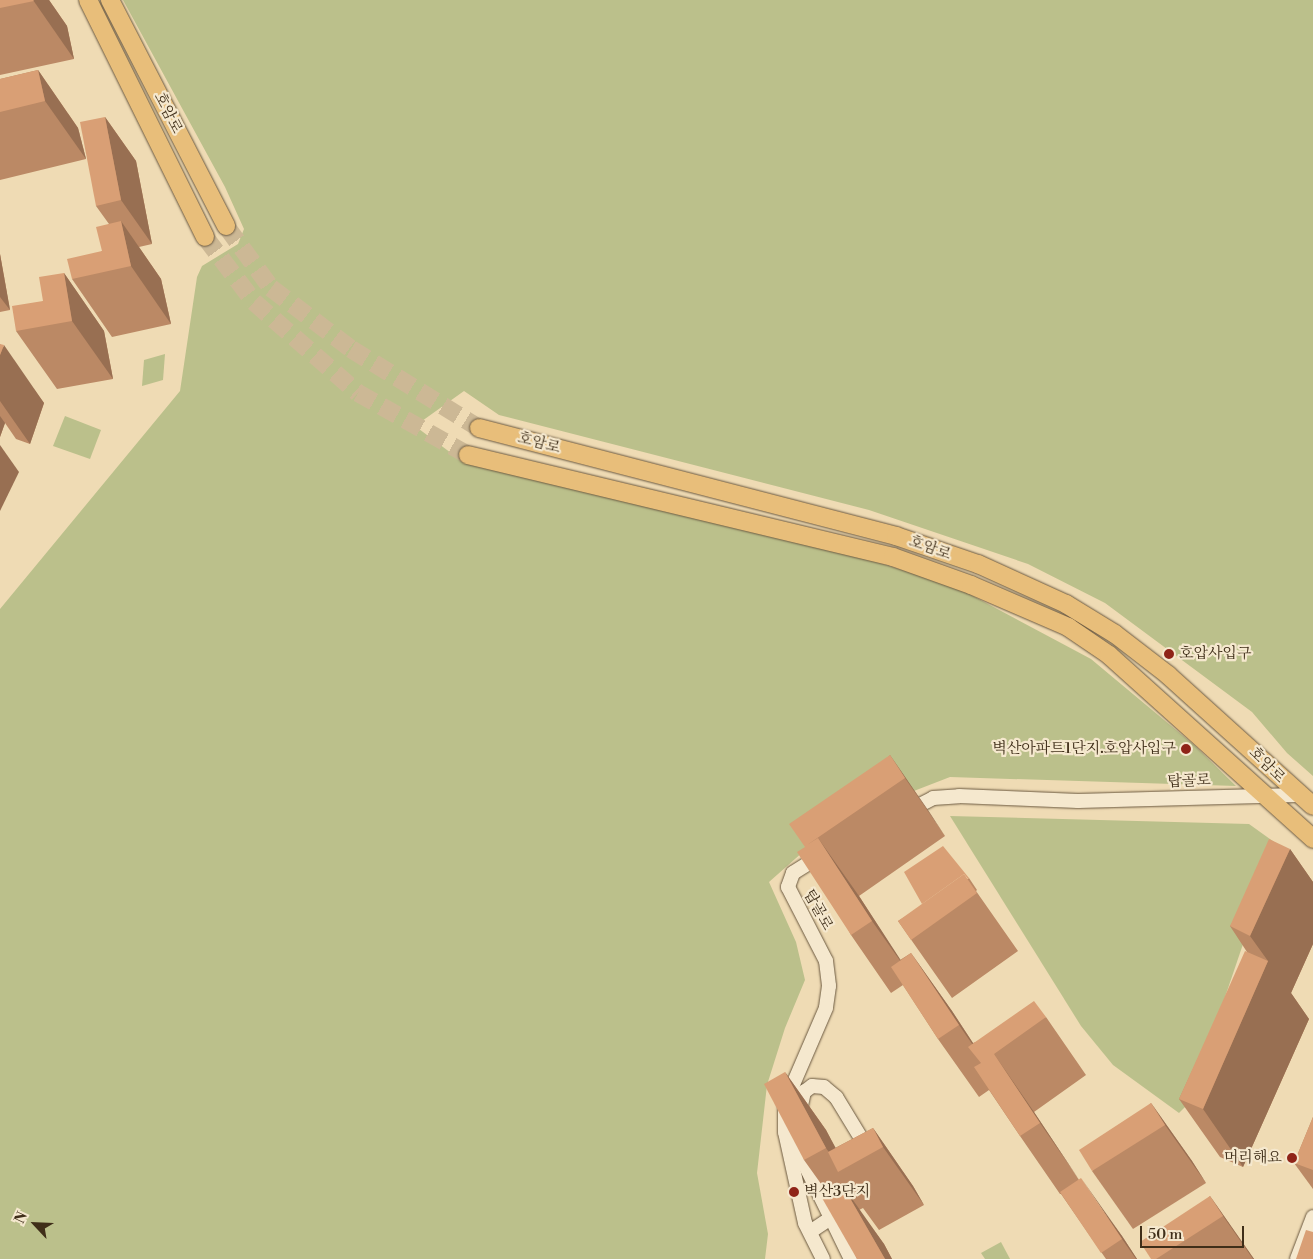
<!DOCTYPE html>
<meta charset="utf-8">
<style>
body{margin:0}
#map{position:relative;width:1313px;height:1259px;overflow:hidden;background:#efdbb4;font-family:"Libre Bodoni","Noto Serif KR",serif}
div>[style]{position:absolute}
.green>*{inset:0;background:#bbc08b}
.major-tunnel>*{height:18px;margin-top:-9px;transform-origin:0;background:repeating-linear-gradient(90deg,#ccb895 0 18px,transparent 0 27px)}
.roads{filter:drop-shadow(0 0 1px #6b5940) drop-shadow(0 0 1px #6b5940)}
.minor>*{height:14px;margin:-7px;padding:0 7px;transform-origin:7px;border-radius:7px;background:#f5e8ce}
.major>*{height:18px;margin:-9px;padding:0 9px;transform-origin:9px;border-radius:9px;background:#e8be7a}
.wall>*{inset:0;background:#bb8965}
.shaded-wall>*{inset:0;background:#986f52}
.building>*{inset:0;background:#d99f75}
.dots>*{width:14px;height:14px;translate:-50% -50%;box-sizing:border-box;border:2px solid #f5e8ce;border-radius:50%}
span{translate:-50% -50%;white-space:nowrap;text-align:center;line-height:1.15;-webkit-text-stroke:4.5px #f5e8ce;paint-order:stroke}
.street-label{font-size:15px;color:#3f2e19}
.poi-label{font-size:15px;color:#3f2e19}
.left{translate:0 -50%;text-align:left}
.right{translate:-100% -50%;text-align:right}
.north{position:absolute;left:10px;top:1199px;width:50px;height:50px;-webkit-text-stroke:4px #f5e8ce;paint-order:stroke;rotate:295deg;font-size:14px;font-weight:700;line-height:20px;text-align:center;color:#3f2e19}
.north::after{content:'';display:block;margin:auto;width:18px;height:22px;background:#3f2e19;clip-path:polygon(50% 0,100% 100%,50% 72%,0 100%)}
.scale{position:absolute;left:1140px;top:1226px;width:104px;height:22px;box-sizing:border-box;border:2px solid #3f2e19;border-top:0;padding-left:6px;font-size:15px;line-height:18px;white-space:nowrap;color:#3f2e19;-webkit-text-stroke:4px #f5e8ce;paint-order:stroke}
</style>
<div id="map">
<div class="green">
<div style="clip-path:polygon(123px 0,1313px 0,1313px 776px,1287px 753px,1252px 712px,1105px 603px,1028px 564px,869px 510px,499px 415px,464px 391px,415px 426px,451px 453px,527px 478px,779px 531px,956px 587px,1091px 659px,1194px 745px,1236px 786px,950px 777px,839px 820px,769px 882px,796px 942px,805px 980px,785px 1028px,767px 1085px,757px 1173px,768px 1234px,765px 1259px,0 1259px,0 609px,180px 391px,197px 277px,202px 266px,238px 244px,244px 229px,225px 187px)"></div>
<div style="clip-path:polygon(165px 354px,163px 380px,142px 386px,144px 360px)"></div>
<div style="clip-path:polygon(65px 416px,101px 430px,90px 459px,53px 446px)"></div>
<div style="clip-path:polygon(950px 816px,1249px 824px,1277px 844px,1189px 1103px,1179px 1113px,1113px 1065px,1081px 1026px)"></div>
<div style="clip-path:polygon(1001px 1242px,1010px 1259px,985px 1259px,981px 1253px)"></div>
</div>
<div class="major-tunnel">
<div style="left:226px;top:226px;width:77px;rotate:54deg"></div>
<div style="left:271px;top:288px;width:101px;rotate:37.3deg"></div>
<div style="left:351px;top:349px;width:150px;rotate:31.7deg"></div>
<div style="left:205px;top:237px;width:81px;rotate:53deg"></div>
<div style="left:254px;top:302px;width:138px;rotate:41.2deg"></div>
<div style="left:358px;top:393px;width:126px;rotate:29.4deg"></div>
</div>
<div class="roads">
<div class="minor">
<div style="left:906px;top:812px;width:30px;rotate:-27deg"></div>
<div style="left:933px;top:798px;width:26px;rotate:-4deg"></div>
<div style="left:959px;top:796px;width:119px;rotate:2.4deg"></div>
<div style="left:1078px;top:801px;width:219px;rotate:-1.6deg"></div>
<div style="left:820px;top:856px;width:32px;rotate:148deg"></div>
<div style="left:793px;top:873px;width:15px;rotate:110deg"></div>
<div style="left:788px;top:887px;width:83px;rotate:62.8deg"></div>
<div style="left:826px;top:961px;width:25px;rotate:83deg"></div>
<div style="left:829px;top:986px;width:22px;rotate:98deg"></div>
<div style="left:826px;top:1008px;width:103px;rotate:113.3deg"></div>
<div style="left:785px;top:1103px;width:29px;rotate:90deg"></div>
<div style="left:785px;top:1132px;width:93px;rotate:77.6deg"></div>
<div style="left:805px;top:1223px;width:40px;rotate:63.4deg"></div>
<div style="left:799px;top:1115px;width:24px;rotate:-78deg"></div>
<div style="left:804px;top:1092px;width:10px;rotate:-37deg"></div>
<div style="left:812px;top:1086px;width:12px;rotate:5deg"></div>
<div style="left:824px;top:1087px;width:16px;rotate:40deg"></div>
<div style="left:836px;top:1097px;width:63px;rotate:58.6deg"></div>
<div style="left:797px;top:1136px;width:28px;rotate:75deg"></div>
<div style="left:804px;top:1163px;width:61px;rotate:63.9deg"></div>
<div style="left:810px;top:1232px;width:25px;rotate:-34deg"></div>
<div style="left:831px;top:1218px;width:46px;rotate:64deg"></div>
<div style="left:1297px;top:1259px;width:45px;rotate:-69.1deg"></div>
</div>
<div class="major">
<div style="left:88px;top:0;width:264px;rotate:63.7deg"></div>
<div style="left:110px;top:0;width:254px;rotate:62.8deg"></div>
<div style="left:479px;top:428px;width:431px;rotate:14.5deg"></div>
<div style="left:896px;top:536px;width:87px;rotate:18.9deg"></div>
<div style="left:978px;top:564px;width:97px;rotate:24.4deg"></div>
<div style="left:1066px;top:604px;width:57px;rotate:31.5deg"></div>
<div style="left:1115px;top:634px;width:67px;rotate:37.7deg"></div>
<div style="left:1168px;top:675px;width:195px;rotate:42.1deg"></div>
<div style="left:468px;top:455px;width:437px;rotate:13.5deg"></div>
<div style="left:893px;top:557px;width:83px;rotate:19.7deg"></div>
<div style="left:971px;top:585px;width:106px;rotate:23.4deg"></div>
<div style="left:1068px;top:627px;width:50px;rotate:34.3deg"></div>
<div style="left:1109px;top:655px;width:275px;rotate:42deg"></div>
</div>
</div>
<div class="wall">
<div style="clip-path:polygon(0 0,49px 0,67px 26px,74px 59px,0 75px)"></div>
<div style="clip-path:polygon(38px 70px,78px 128px,86px 159px,0 180px,0 79px)"></div>
<div style="clip-path:polygon(105px 117px,136px 161px,152px 244px,139px 247px,161px 279px,171px 324px,112px 337px,72px 279px,102px 251px,109px 224px,96px 206px)"></div>
<div style="clip-path:polygon(0 254px,10px 310px,0 312px)"></div>
<div style="clip-path:polygon(64px 273px,104px 331px,113px 379px,57px 389px,16px 331px,43px 301px)"></div>
<div style="clip-path:polygon(0 344px,44px 403px,30px 444px,16px 439px,5px 423px,0 437px)"></div>
<div style="clip-path:polygon(890px 755px,945px 836px,859px 896px,900px 960px,911px 953px,952px 1011px,973px 1043px,1046px 1017px,1086px 1075px,1034px 1112px,1079px 1180px,1122px 1236px,1137px 1259px,1106px 1259px,1061px 1194px,1060px 1194px,1020px 1136px,989px 1090px,979px 1097px,938px 1039px,903px 985px,891px 993px,851px 935px,805px 847px)"></div>
<div style="clip-path:polygon(1290px 849px,1313px 882px,1313px 944px,1291px 993px,1309px 1019px,1243px 1167px,1220px 1157px,1179px 1099px,1247px 952px,1230px 926px)"></div>
<div style="clip-path:polygon(969px 878px,977px 890px,976px 891px,1018px 951px,952px 998px,898px 921px)"></div>
<div style="clip-path:polygon(785px 1072px,826px 1130px,835px 1148px,873px 1128px,913px 1186px,924px 1205px,879px 1230px,863px 1208px,859px 1210px,884px 1244px,892px 1259px,857px 1259px,829px 1195px,804px 1160px)"></div>
<div style="clip-path:polygon(1151px 1103px,1192px 1161px,1206px 1183px,1133px 1229px,1092px 1171px)"></div>
<div style="clip-path:polygon(1313px 1117px,1313px 1189px,1294px 1163px)"></div>
<div style="clip-path:polygon(1210px 1196px,1254px 1259px,1151px 1259px)"></div>
</div>
<div class="shaded-wall">
<div style="clip-path:polygon(33px 0,49px 0,67px 26px,74px 59px)"></div>
<div style="clip-path:polygon(38px 70px,78px 128px,86px 159px,45px 101px)"></div>
<div style="clip-path:polygon(105px 117px,136px 161px,152px 244px,121px 200px)"></div>
<div style="clip-path:polygon(121px 221px,161px 279px,171px 324px,131px 266px)"></div>
<div style="clip-path:polygon(0 254px,10px 310px,0 297px)"></div>
<div style="clip-path:polygon(64px 273px,104px 331px,113px 379px,72px 321px)"></div>
<div style="clip-path:polygon(4px 345px,44px 403px,30px 444px,0 401px,0 355px)"></div>
<div style="clip-path:polygon(0 416px,5px 423px,0 437px)"></div>
<div style="clip-path:polygon(0 445px,19px 472px,0 511px)"></div>
<div style="clip-path:polygon(890px 755px,930px 813px,945px 836px,905px 778px)"></div>
<div style="clip-path:polygon(818px 838px,859px 896px,913px 979px,872px 921px)"></div>
<div style="clip-path:polygon(1290px 849px,1313px 882px,1313px 944px,1291px 993px,1309px 1019px,1243px 1167px,1203px 1109px,1268px 961px,1250px 936px)"></div>
<div style="clip-path:polygon(911px 953px,952px 1011px,999px 1083px,959px 1025px)"></div>
<div style="clip-path:polygon(994px 1054px,1034px 1112px,1080px 1181px,1040px 1123px)"></div>
<div style="clip-path:polygon(785px 1072px,826px 1130px,846px 1167px,841px 1170px,826px 1148px)"></div>
<div style="clip-path:polygon(1151px 1103px,1192px 1161px,1206px 1183px,1165px 1125px)"></div>
<div style="clip-path:polygon(873px 1128px,913px 1186px,924px 1205px,883px 1147px)"></div>
<div style="clip-path:polygon(1081px 1178px,1122px 1236px,1137px 1259px,1136px 1259px,1122px 1239px)"></div>
<div style="clip-path:polygon(843px 1186px,884px 1244px,892px 1259px,885px 1259px)"></div>
<div style="clip-path:polygon(1210px 1196px,1254px 1259px,1253px 1259px,1223px 1216px)"></div>
</div>
<div class="building">
<div style="clip-path:polygon(0 0,33px 0,34px 1px,0 8px)"></div>
<div style="clip-path:polygon(38px 70px,45px 101px,0 112px,0 79px)"></div>
<div style="clip-path:polygon(105px 117px,121px 200px,96px 206px,80px 122px)"></div>
<div style="clip-path:polygon(121px 221px,131px 266px,72px 279px,67px 259px,102px 251px,96px 227px)"></div>
<div style="clip-path:polygon(64px 273px,72px 321px,16px 331px,12px 306px,43px 301px,39px 277px)"></div>
<div style="clip-path:polygon(0 344px,4px 345px,0 355px)"></div>
<div style="clip-path:polygon(890px 755px,905px 778px,807px 845px,818px 838px,872px 921px,851px 935px,797px 852px,805px 847px,789px 824px)"></div>
<div style="clip-path:polygon(1269px 839px,1290px 849px,1250px 936px,1230px 926px)"></div>
<div style="clip-path:polygon(943px 846px,969px 878px,968px 879px,964px 874px,922px 904px,904px 872px)"></div>
<div style="clip-path:polygon(964px 874px,977px 893px,911px 940px,898px 921px)"></div>
<div style="clip-path:polygon(1245px 951px,1268px 961px,1203px 1109px,1179px 1099px)"></div>
<div style="clip-path:polygon(911px 953px,959px 1025px,938px 1039px,891px 967px)"></div>
<div style="clip-path:polygon(1034px 1001px,1046px 1017px,994px 1054px,1040px 1123px,1020px 1136px,974px 1067px,981px 1063px,968px 1047px)"></div>
<div style="clip-path:polygon(785px 1072px,826px 1148px,804px 1160px,764px 1084px)"></div>
<div style="clip-path:polygon(1151px 1103px,1165px 1125px,1092px 1171px,1079px 1150px)"></div>
<div style="clip-path:polygon(1313px 1117px,1313px 1170px,1294px 1163px)"></div>
<div style="clip-path:polygon(873px 1128px,883px 1147px,838px 1172px,828px 1152px)"></div>
<div style="clip-path:polygon(1081px 1178px,1122px 1239px,1101px 1253px,1060px 1192px)"></div>
<div style="clip-path:polygon(843px 1186px,885px 1259px,857px 1259px,822px 1198px)"></div>
<div style="clip-path:polygon(1210px 1196px,1223px 1216px,1156px 1259px,1151px 1259px,1140px 1242px)"></div>
<div style="clip-path:polygon(1306px 1230px,1313px 1232px,1313px 1259px,1296px 1259px)"></div>
</div>
<div class="dots">
<div style="left:1169px;top:654px;background:#8f2418"></div>
<div style="left:1186px;top:749px;background:#8f2418"></div>
<div style="left:1292px;top:1158px;background:#8f2418"></div>
<div style="left:794px;top:1192px;background:#8f2418"></div>
</div>
<div class="street-label">
<span style="left:168px;top:113px;rotate:63deg">호암로</span>
<span style="left:539px;top:443px;rotate:15deg">호암로</span>
<span style="left:930px;top:548px;rotate:20deg">호암로</span>
<span style="left:1267px;top:765px;rotate:45deg">호암로</span>
<span style="left:1189px;top:781px;rotate:-2deg">탑골로</span>
<span style="left:818px;top:910px;rotate:61deg">탑골로</span>
</div>
<div class="poi-label">
<span class="left" style="left:1179px;top:654px">호압사입구</span>
<span class="right" style="left:1176px;top:749px">벽산아파트1단지.호압사입구</span>
<span class="right" style="left:1282px;top:1158px">머리해요</span>
<span class="left" style="left:804px;top:1192px">벽산3단지</span>
</div>
<div class="north">N</div>
<div class="scale">50 m</div>
</div>
